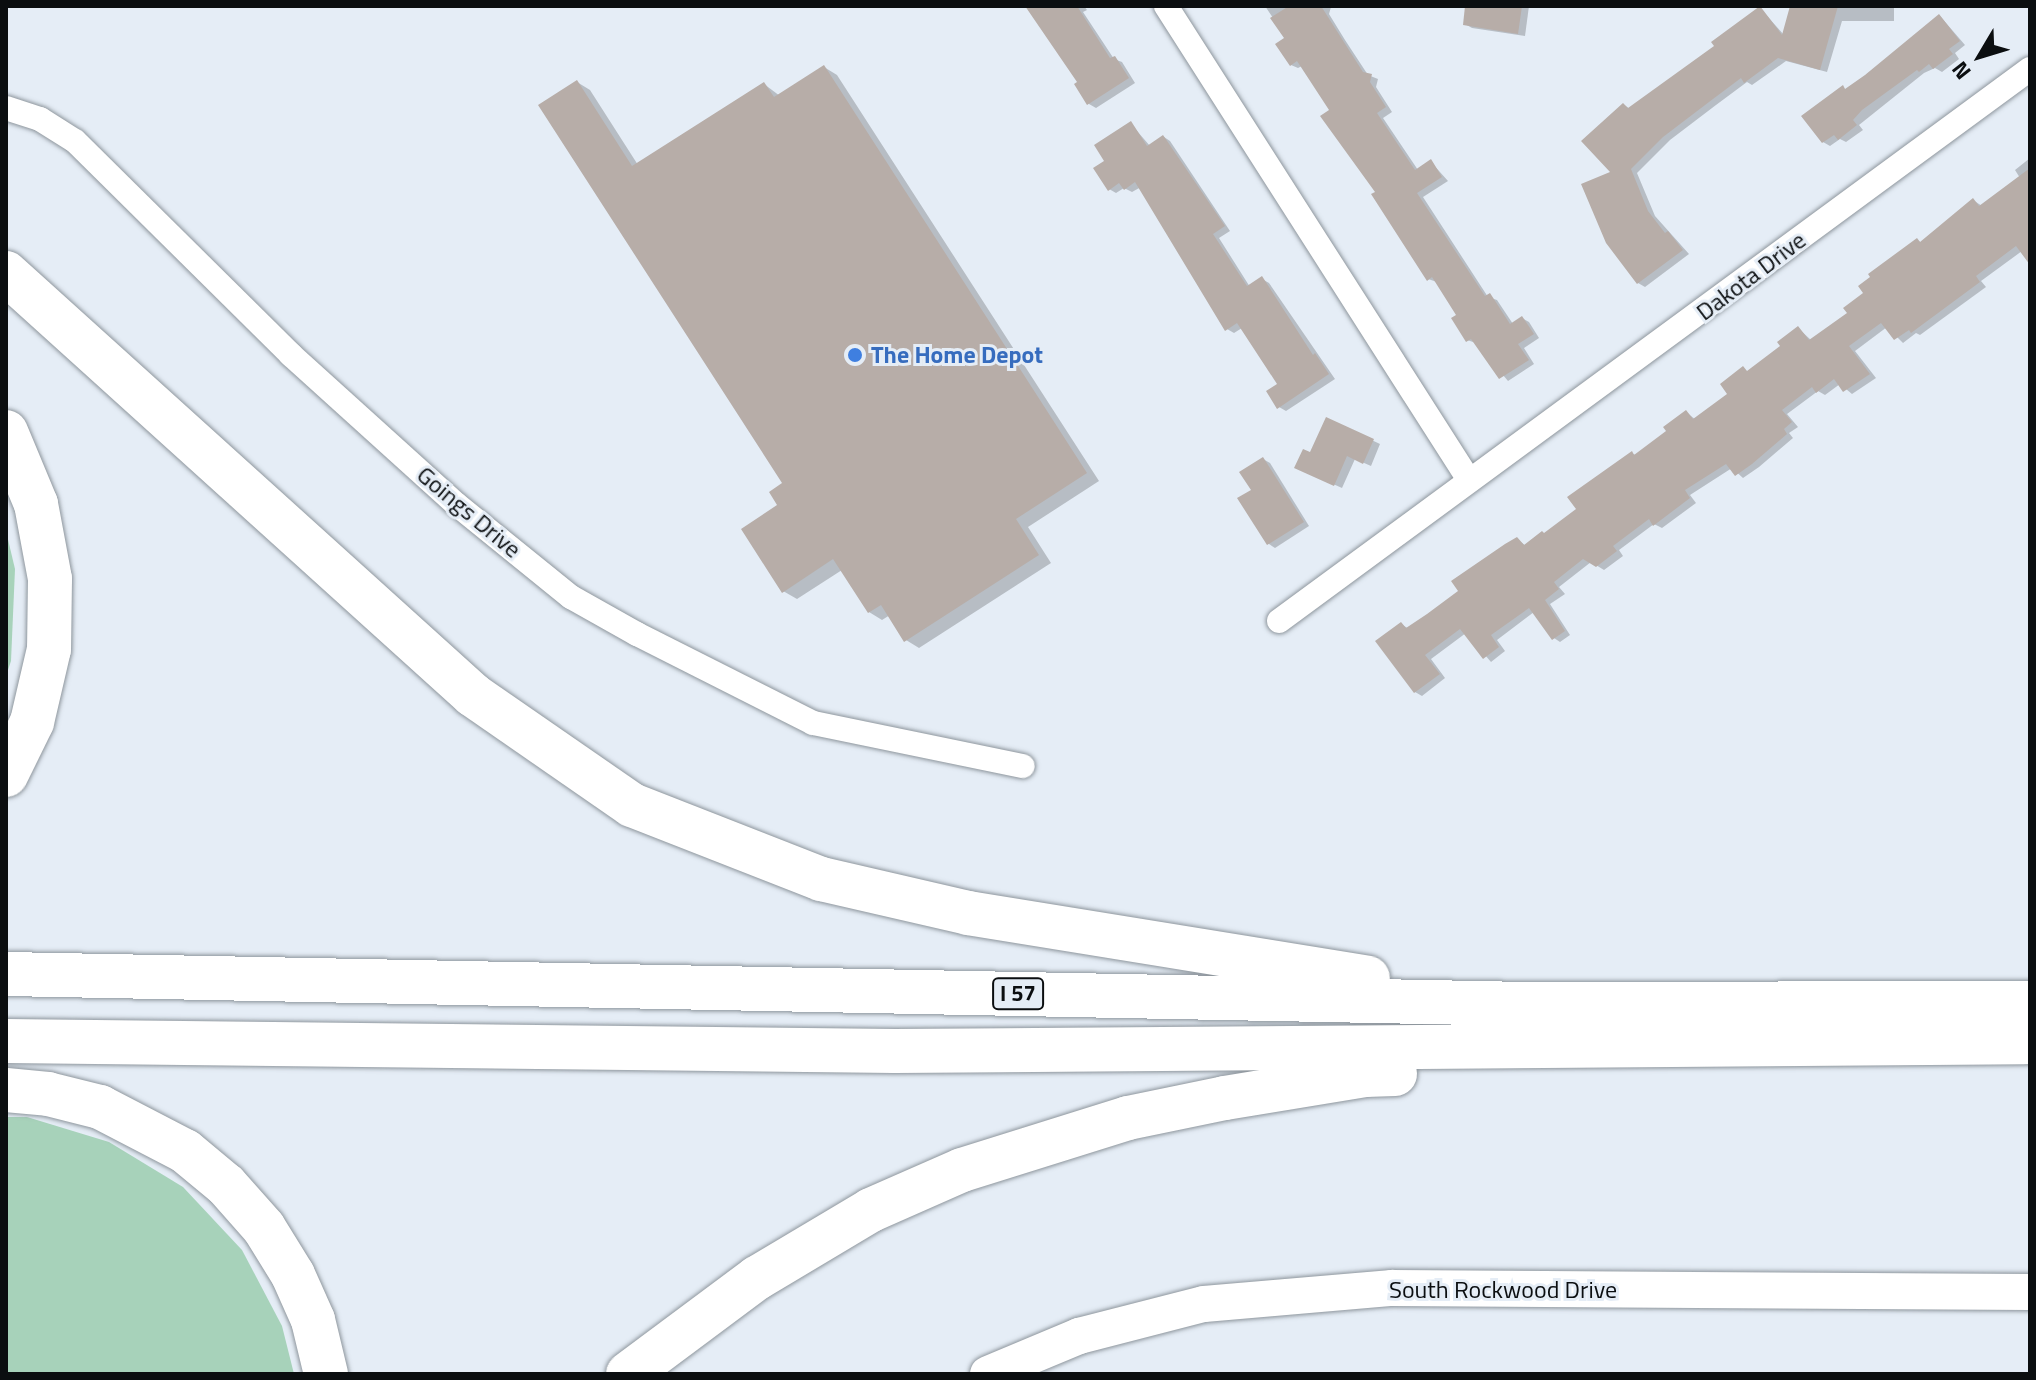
<!DOCTYPE html>
<style>
body{margin:0}
#map{position:relative;width:2036px;height:1380px;overflow:hidden;background:#e5edf6;font-family:"Titillium Web",sans-serif}
div>[style]{position:absolute}
.green>*{inset:0;background:#a7d2ba}
.shadow>*{inset:0;background:#0003}
.building>*{inset:0;background:#b7ada8}
.roads{filter:drop-shadow(0 0 2px #8e969d) drop-shadow(0 0 2px #8e969d)}
.minor>*{height:24px;margin:-12px;padding:0 12px;transform-origin:12px;border-radius:12px;background:#fff}
.secondary>*{height:36px;margin:-18px;padding:0 18px;transform-origin:18px;border-radius:18px;background:#fff}
.motorway>*{height:44px;margin:-22px;padding:0 22px;transform-origin:22px;border-radius:22px;background:#fff}
.dots>*{width:22px;height:22px;translate:-50% -50%;box-sizing:border-box;border:4px solid #e5edf6;border-radius:50%}
span{translate:-50% -50%;white-space:nowrap;text-align:center;line-height:1.15;-webkit-text-stroke:6px #e5edf6;paint-order:stroke}
.shield-label span{padding:2px 6px;background:#e5edf6;border:2px solid;border-radius:6px;-webkit-text-stroke-width:0}
.shield-label{font-size:22px;color:#0b0e10;font-weight:700}
.street-label{font-size:24px;color:#0b0e10}
.shop-label{font-size:24px;color:#366cbe;font-weight:700}
.left{translate:0 -50%;text-align:left}
.frame{position:absolute;inset:0;border:8px solid #0b0e10;pointer-events:none}
.north{position:absolute;left:1940px;top:16px;width:80px;height:80px;-webkit-text-stroke:6px #e5edf6;paint-order:stroke;rotate:232deg;font-size:22px;font-weight:700;line-height:32px;text-align:center;color:#0b0e10}
.north::after{content:'';display:block;margin:auto;width:28px;height:36px;background:#0b0e10;clip-path:polygon(50% 0,100% 100%,50% 72%,0 100%)}
</style>
<div id="map">
<div class="green">
<div style="clip-path:polygon(6px 531px,15px 569px,11px 661px,6px 676px)"></div>
<div style="clip-path:polygon(6px 1117px,27px 1117px,109px 1142px,183px 1187px,242px 1250px,282px 1326px,294px 1374px,6px 1374px)"></div>
</div>
<div class="shadow">
<div style="clip-path:polygon(1028px 6px,1084px 6px,1087px 10px,1083px 12px,1114px 59px,1122px 62px,1135px 83px,1096px 108px,1089px 104px,1080px 83px)"></div>
<div style="clip-path:polygon(1265px 6px,1331px 7px,1329px 14px,1345px 40px,1368px 75px,1378px 79px,1376px 87px,1392px 112px,1383px 118px,1418px 170px,1431px 162px,1448px 181px,1423px 197px,1488px 297px,1497px 300px,1513px 324px,1522px 318px,1529px 322px,1539px 338px,1524px 348px,1534px 364px,1508px 381px,1476px 343px,1467px 340px,1459px 315px,1437px 282px,1428px 279px,1332px 110px,1302px 66px,1298px 68px,1291px 65px,1287px 39px)"></div>
<div style="clip-path:polygon(1467px 6px,1529px 6px,1525px 36px,1472px 28px,1465px 24px)"></div>
<div style="clip-path:polygon(1792px 6px,1894px 6px,1894px 21px,1842px 21px,1827px 72px,1786px 61px,1752px 85px,1747px 82px,1716px 105px,1670px 140px,1637px 173px,1655px 216px,1689px 254px,1645px 287px,1638px 283px,1613px 173px,1624px 105px,1630px 109px,1716px 46px,1760px 8px,1784px 35px)"></div>
<div style="clip-path:polygon(1940px 16px,1965px 45px,1955px 53px,1959px 59px,1942px 72px,1935px 68px,1924px 73px,1859px 125px,1863px 130px,1846px 142px,1840px 139px,1830px 146px,1823px 142px,1843px 88px,1847px 90px)"></div>
<div style="clip-path:polygon(824px 67px,837px 75px,1099px 481px,1028px 527px,1051px 563px,919px 648px,906px 640px,890px 615px,882px 620px,869px 612px,842px 570px,797px 599px,783px 591px,780px 506px,785px 484px,577px 82px,590px 90px,638px 165px,764px 84px,780px 96px)"></div>
<div style="clip-path:polygon(1131px 124px,1150px 146px,1164px 137px,1170px 141px,1230px 231px,1219px 238px,1250px 287px,1262px 279px,1269px 283px,1335px 379px,1286px 411px,1279px 407px,1280px 385px,1242px 328px,1234px 333px,1227px 329px,1141px 187px,1132px 192px,1124px 188px,1116px 193px,1109px 189px,1107px 161px)"></div>
<div style="clip-path:polygon(2030px 158px,2030px 261px,2022px 251px,1981px 281px,1986px 287px,1920px 335px,1916px 333px,1903px 343px,1887px 327px,1855px 351px,1876px 378px,1852px 394px,1840px 384px,1825px 395px,1818px 391px,1787px 414px,1798px 427px,1789px 433px,1793px 438px,1759px 467px,1743px 478px,1732px 468px,1690px 495px,1696px 503px,1662px 528px,1654px 524px,1619px 550px,1623px 556px,1604px 570px,1591px 562px,1559px 587px,1565px 594px,1550px 604px,1570px 635px,1560px 642px,1554px 638px,1534px 612px,1497px 640px,1505px 651px,1491px 662px,1466px 633px,1431px 659px,1445px 678px,1422px 696px,1415px 692px,1401px 624px,1409px 629px,1460px 591px,1517px 539px,1526px 546px,1579px 510px,1632px 453px,1637px 456px,1669px 432px,1686px 412px,1696px 420px,1730px 394px,1749px 372px,1783px 347px,1798px 328px,1812px 341px,1850px 313px,1917px 240px,1922px 243px,1973px 200px,1982px 206px,2020px 178px,2015px 170px)"></div>
<div style="clip-path:polygon(1327px 419px,1380px 444px,1371px 466px,1355px 459px,1342px 488px,1304px 471px)"></div>
<div style="clip-path:polygon(1263px 459px,1270px 463px,1309px 526px,1275px 548px,1269px 544px,1254px 490px)"></div>
</div>
<div class="building">
<div style="clip-path:polygon(1025px 6px,1077px 6px,1110px 58px,1115px 56px,1129px 78px,1087px 105px,1074px 84px,1077px 82px)"></div>
<div style="clip-path:polygon(1289px 6px,1321px 6px,1363px 72px,1372px 74px,1370px 82px,1386px 107px,1377px 113px,1415px 170px,1431px 159px,1442px 177px,1417px 193px,1485px 296px,1490px 293px,1510px 324px,1522px 316px,1534px 334px,1518px 344px,1529px 360px,1499px 379px,1471px 339px,1466px 342px,1451px 318px,1456px 315px,1432px 277px,1427px 281px,1371px 194px,1375px 192px,1320px 116px,1329px 110px,1297px 61px,1290px 66px,1275px 44px,1284px 38px,1270px 18px)"></div>
<div style="clip-path:polygon(1465px 6px,1522px 6px,1518px 34px,1463px 25px)"></div>
<div style="clip-path:polygon(1760px 6px,1782px 35px,1790px 6px,1838px 6px,1820px 70px,1778px 58px,1744px 83px,1741px 78px,1709px 102px,1663px 137px,1631px 169px,1648px 211px,1665px 233px,1668px 231px,1683px 250px,1637px 284px,1606px 243px,1581px 184px,1610px 172px,1581px 141px,1623px 103px,1628px 108px,1714px 46px,1711px 42px)"></div>
<div style="clip-path:polygon(1939px 14px,1960px 41px,1949px 49px,1953px 54px,1933px 69px,1929px 64px,1919px 72px,1917px 70px,1862px 110px,1853px 120px,1857px 125px,1838px 140px,1834px 135px,1822px 143px,1801px 116px,1843px 85px,1845px 89px,1865px 75px)"></div>
<div style="clip-path:polygon(824px 65px,1087px 473px,1016px 519px,1039px 555px,904px 642px,881px 605px,868px 613px,833px 559px,782px 593px,741px 529px,777px 505px,769px 492px,782px 483px,538px 105px,577px 80px,632px 166px,764px 82px,774px 97px)"></div>
<div style="clip-path:polygon(1131px 121px,1147px 146px,1163px 135px,1225px 226px,1213px 234px,1247px 286px,1262px 276px,1313px 355px,1315px 353px,1329px 374px,1277px 409px,1266px 391px,1277px 384px,1237px 323px,1225px 331px,1135px 182px,1124px 190px,1119px 183px,1108px 191px,1093px 168px,1104px 161px,1094px 145px)"></div>
<div style="clip-path:polygon(2030px 168px,2030px 265px,2016px 246px,1976px 276px,1980px 282px,1911px 333px,1909px 330px,1894px 340px,1881px 323px,1849px 346px,1870px 374px,1843px 392px,1834px 379px,1816px 393px,1812px 387px,1782px 410px,1792px 422px,1784px 429px,1787px 434px,1752px 464px,1735px 476px,1726px 464px,1685px 490px,1690px 498px,1653px 526px,1649px 519px,1613px 546px,1617px 551px,1596px 567px,1583px 559px,1554px 582px,1559px 589px,1545px 600px,1565px 631px,1552px 640px,1529px 608px,1491px 635px,1499px 647px,1483px 659px,1460px 629px,1425px 655px,1440px 674px,1414px 693px,1375px 641px,1401px 622px,1406px 628px,1427px 614px,1458px 591px,1451px 581px,1505px 544px,1517px 537px,1524px 545px,1542px 531px,1544px 533px,1576px 509px,1567px 497px,1632px 451px,1634px 455px,1666px 431px,1663px 427px,1686px 410px,1693px 419px,1727px 394px,1720px 384px,1743px 366px,1747px 371px,1780px 346px,1777px 342px,1798px 326px,1809px 340px,1847px 313px,1843px 308px,1863px 293px,1858px 286px,1870px 277px,1868px 274px,1917px 238px,1920px 242px,1973px 198px,1979px 206px)"></div>
<div style="clip-path:polygon(1326px 417px,1374px 439px,1363px 464px,1347px 456px,1334px 486px,1294px 468px,1303px 449px,1310px 452px)"></div>
<div style="clip-path:polygon(1263px 457px,1304px 522px,1267px 545px,1237px 498px,1251px 490px,1239px 472px)"></div>
</div>
<div class="roads">
<div class="minor">
<div style="left:1166px;top:6px;width:563px;rotate:57.41deg"></div>
<div style="left:6px;top:108px;width:36px;rotate:18deg"></div>
<div style="left:40px;top:119px;width:41px;rotate:32.2deg"></div>
<div style="left:75px;top:141px;width:304px;rotate:44.7deg"></div>
<div style="left:291px;top:355px;width:222px;rotate:42.1deg"></div>
<div style="left:456px;top:504px;width:148px;rotate:39deg"></div>
<div style="left:571px;top:597px;width:76px;rotate:29.3deg"></div>
<div style="left:637px;top:634px;width:197px;rotate:26.8deg"></div>
<div style="left:813px;top:723px;width:214px;rotate:11.6deg"></div>
<div style="left:1279px;top:621px;width:932px;rotate:-36.32deg"></div>
</div>
<div class="secondary">
<div style="left:988px;top:1374px;width:99px;rotate:-22.7deg"></div>
<div style="left:1079px;top:1336px;width:129px;rotate:-14.4deg"></div>
<div style="left:1204px;top:1304px;width:189px;rotate:-4.9deg"></div>
<div style="left:1392px;top:1288px;width:638px;rotate:0.36deg"></div>
</div>
<div class="motorway">
<div style="left:6px;top:273px;width:629px;rotate:42.1deg"></div>
<div style="left:473px;top:695px;width:193px;rotate:34.7deg"></div>
<div style="left:632px;top:805px;width:203px;rotate:21.4deg"></div>
<div style="left:821px;top:879px;width:151px;rotate:13deg"></div>
<div style="left:968px;top:913px;width:405px;rotate:9.2deg"></div>
<div style="left:6px;top:432px;width:78px;rotate:67.4deg"></div>
<div style="left:36px;top:504px;width:76px;rotate:79.4deg"></div>
<div style="left:50px;top:579px;width:70px;rotate:90.8deg"></div>
<div style="left:49px;top:649px;width:75px;rotate:103.1deg"></div>
<div style="left:32px;top:722px;width:59px;rotate:116.1deg"></div>
<div style="left:6px;top:974px;width:1518px;rotate:1.13deg"></div>
<div style="left:1524px;top:1004px;width:506px;rotate:-0.11deg"></div>
<div style="left:6px;top:1041px;width:889px;rotate:0.64deg"></div>
<div style="left:895px;top:1051px;width:1135px;rotate:-0.45deg"></div>
<div style="left:6px;top:1090px;width:42px;rotate:5.4deg"></div>
<div style="left:48px;top:1094px;width:54px;rotate:14deg"></div>
<div style="left:100px;top:1107px;width:96px;rotate:27.4deg"></div>
<div style="left:185px;top:1151px;width:53px;rotate:39.7deg"></div>
<div style="left:226px;top:1185px;width:57px;rotate:48.5deg"></div>
<div style="left:264px;top:1228px;width:55px;rotate:58.3deg"></div>
<div style="left:293px;top:1275px;width:49px;rotate:66deg"></div>
<div style="left:313px;top:1320px;width:56px;rotate:76.5deg"></div>
<div style="left:628px;top:1374px;width:161px;rotate:-36.7deg"></div>
<div style="left:757px;top:1278px;width:133px;rotate:-30.8deg"></div>
<div style="left:871px;top:1210px;width:99px;rotate:-23.7deg"></div>
<div style="left:962px;top:1170px;width:174px;rotate:-17.4deg"></div>
<div style="left:1128px;top:1118px;width:99px;rotate:-11.7deg"></div>
<div style="left:1225px;top:1098px;width:142px;rotate:-9.3deg"></div>
<div style="left:1365px;top:1075px;width:30px;rotate:-2deg"></div>
</div>
</div>
<div class="dots">
<div style="left:855px;top:355px;background:#3f7fe0"></div>
</div>
<div class="shield-label">
<span style="left:1018px;top:994px">I 57</span>
</div>
<div class="street-label">
<span style="left:1751px;top:276px;rotate:-37deg">Dakota Drive</span>
<span style="left:469px;top:512px;rotate:40deg">Goings Drive</span>
<span style="left:1503px;top:1290px">South Rockwood Drive</span>
</div>
<div class="shop-label">
<span class="left" style="left:871px;top:355px">The Home Depot</span>
</div>
<div class="frame"></div>
<div class="north">N</div>
</div>
